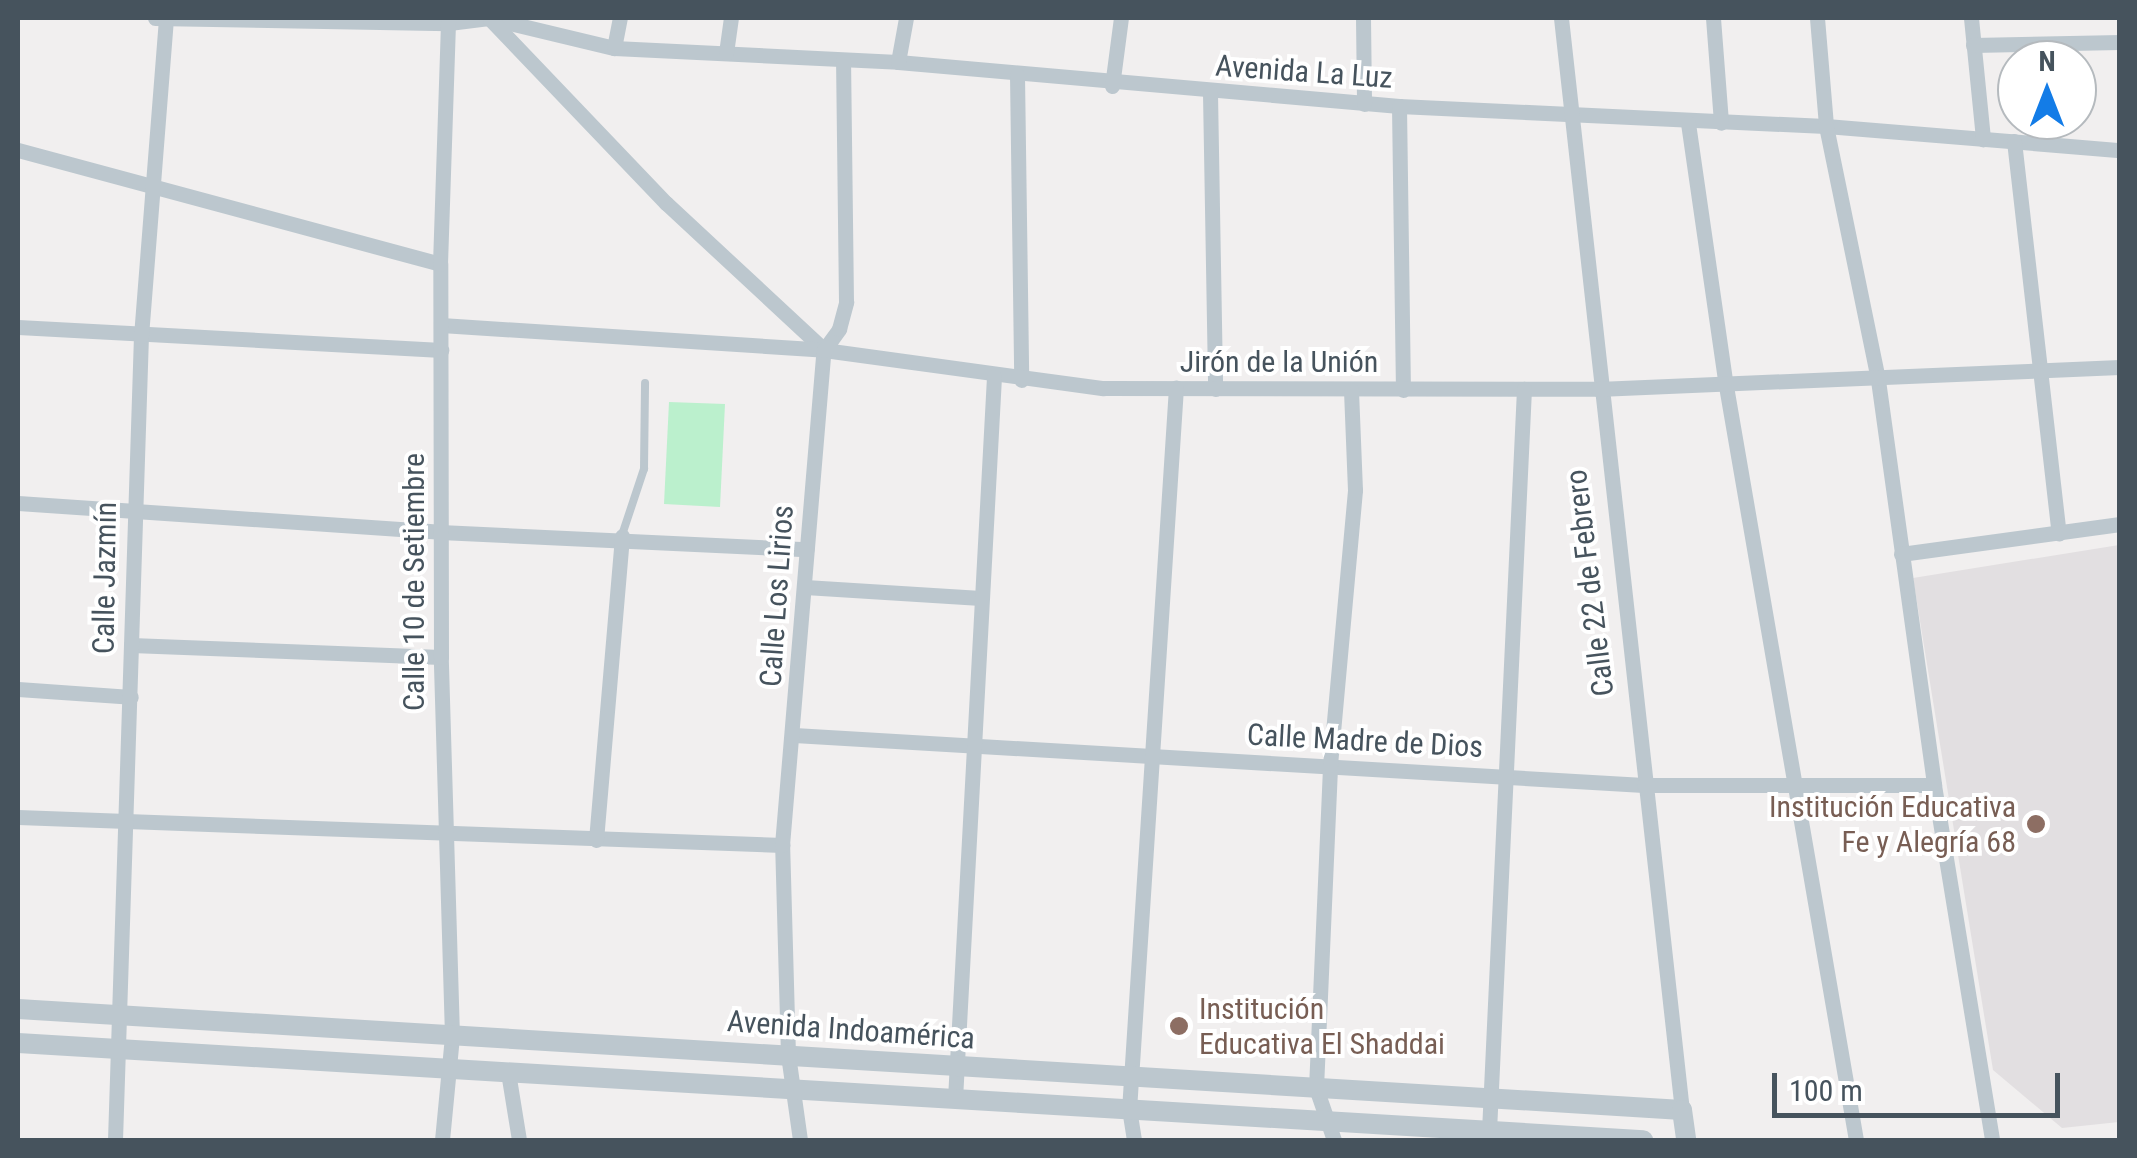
<!DOCTYPE html>
<meta charset="utf-8">
<style>
body{margin:0}
#map{position:relative;width:2137px;height:1158px;overflow:hidden;background:#f1efef;font-family:"Roboto Condensed",sans-serif}
div>[style]{position:absolute}
.education>*{inset:0;background:#e2dfe1}
.green>*{inset:0;background:#bbf0cd}
.service>*{height:8px;margin:-4px;padding:0 4px;transform-origin:4px;border-radius:4px;background:#bcc7ce}
.minor>*{height:15px;margin:-7.5px;padding:0 7.5px;transform-origin:7.5px;border-radius:7.5px;background:#bcc7ce}
.tertiary>*{height:20px;margin:-10px;padding:0 10px;transform-origin:10px;border-radius:10px;background:#bcc7ce}
.dots>*{width:28px;height:28px;translate:-50% -50%;box-sizing:border-box;border:5px solid #fff;border-radius:50%}
span{translate:-50% -50%;white-space:nowrap;text-align:center;line-height:1.15;-webkit-text-stroke:8px #fff;paint-order:stroke}
.street-label{font-size:30px;color:#46535d}
.education-label{font-size:30px;color:#785e54}
.right{translate:-100% -50%;text-align:right}
.left{translate:0 -50%;text-align:left}
.frame{position:absolute;inset:0;border:20px solid #46535d;pointer-events:none}
.north{position:absolute;left:1997px;top:40px;width:100px;height:100px;box-sizing:border-box;background:#fff;border:2px solid #b5babe;border-radius:50%;rotate:0deg;font-size:28px;font-weight:700;line-height:40px;text-align:center;color:#46535d}
.north::after{content:'';display:block;margin:auto;width:35px;height:45px;background:#137ce7;clip-path:polygon(50% 0,100% 100%,50% 72%,0 100%)}
.scale{position:absolute;left:1772px;top:1073px;width:288px;height:45px;box-sizing:border-box;border:5px solid #46535d;border-top:0;padding-left:12px;font-size:30px;line-height:35px;white-space:nowrap;color:#46535d;-webkit-text-stroke:8px #fff;paint-order:stroke}
</style>
<div id="map">
<div class="education">
<div style="clip-path:polygon(2119px 545px,2119px 1122px,2062px 1128px,1993px 1070px,1913px 578px)"></div>
</div>
<div class="green">
<div style="clip-path:polygon(669px 402px,725px 404px,720px 507px,664px 504px)"></div>
</div>
<div class="service">
<div style="left:622px;top:535px;width:70px;rotate:-71.6deg"></div>
<div style="left:644px;top:469px;width:86px;rotate:-89.3deg"></div>
</div>
<div class="minor">
<div style="left:155px;top:18px;width:294px;rotate:1deg"></div>
<div style="left:449px;top:23px;width:40px;rotate:-7.1deg"></div>
<div style="left:489px;top:18px;width:129px;rotate:13.5deg"></div>
<div style="left:614px;top:48px;width:284px;rotate:2.8deg"></div>
<div style="left:898px;top:62px;width:503px;rotate:5.02deg"></div>
<div style="left:1399px;top:106px;width:427px;rotate:2.7deg"></div>
<div style="left:1826px;top:126px;width:295px;rotate:4.7deg"></div>
<div style="left:1363px;top:18px;width:86px;rotate:89.3deg"></div>
<div style="left:1561px;top:18px;width:1099px;rotate:83.68deg"></div>
<div style="left:1713px;top:18px;width:105px;rotate:85.6deg"></div>
<div style="left:1817px;top:18px;width:108px;rotate:85.2deg"></div>
<div style="left:1826px;top:126px;width:259px;rotate:78.4deg"></div>
<div style="left:1878px;top:380px;width:409px;rotate:82.1deg"></div>
<div style="left:1934px;top:785px;width:360px;rotate:80.7deg"></div>
<div style="left:1971px;top:18px;width:122px;rotate:84.3deg"></div>
<div style="left:490px;top:19px;width:255px;rotate:46.3deg"></div>
<div style="left:666px;top:203px;width:216px;rotate:42.9deg"></div>
<div style="left:1973px;top:45px;width:147px;rotate:-1.2deg"></div>
<div style="left:614px;top:48px;width:31px;rotate:-79deg"></div>
<div style="left:726px;top:53px;width:35px;rotate:-82deg"></div>
<div style="left:898px;top:62px;width:45px;rotate:-79.7deg"></div>
<div style="left:1017px;top:75px;width:305px;rotate:89.2deg"></div>
<div style="left:1112px;top:86px;width:69px;rotate:-82.5deg"></div>
<div style="left:1210px;top:93px;width:296px;rotate:89deg"></div>
<div style="left:1399px;top:106px;width:284px;rotate:89.2deg"></div>
<div style="left:1688px;top:123px;width:266px;rotate:81.8deg"></div>
<div style="left:1726px;top:386px;width:765px;rotate:80.22deg"></div>
<div style="left:2014px;top:141px;width:395px;rotate:83.5deg"></div>
<div style="left:18px;top:150px;width:437px;rotate:15.1deg"></div>
<div style="left:441px;top:325px;width:384px;rotate:3.7deg"></div>
<div style="left:824px;top:350px;width:282px;rotate:7.8deg"></div>
<div style="left:1103px;top:388px;width:495px;rotate:0.1deg"></div>
<div style="left:1598px;top:389px;width:522px;rotate:-2.41deg"></div>
<div style="left:18px;top:327px;width:424px;rotate:3.1deg"></div>
<div style="left:18px;top:503px;width:423px;rotate:3.9deg"></div>
<div style="left:440px;top:532px;width:367px;rotate:2.7deg"></div>
<div style="left:1901px;top:554px;width:221px;rotate:-7.8deg"></div>
<div style="left:805px;top:587px;width:176px;rotate:3.6deg"></div>
<div style="left:131px;top:645px;width:310px;rotate:2.2deg"></div>
<div style="left:18px;top:689px;width:113px;rotate:4deg"></div>
<div style="left:794px;top:735px;width:851px;rotate:3.37deg"></div>
<div style="left:1644px;top:785px;width:290px"></div>
<div style="left:18px;top:817px;width:765px;rotate:2.1deg"></div>
<div style="left:596px;top:840px;width:305px;rotate:-85.1deg"></div>
<div style="left:508px;top:1072px;width:69px;rotate:80.8deg"></div>
<div style="left:955px;top:1099px;width:723px;rotate:-86.91deg"></div>
<div style="left:1489px;top:1131px;width:743px;rotate:-87.3deg"></div>
<div style="left:115px;top:1140px;width:804px;rotate:-88.15deg"></div>
<div style="left:141px;top:336px;width:319px;rotate:-85.5deg"></div>
<div style="left:442px;top:1140px;width:104px;rotate:-84.5deg"></div>
<div style="left:452px;top:1036px;width:379px;rotate:-91.7deg"></div>
<div style="left:441px;top:657px;width:393px;rotate:-90.1deg"></div>
<div style="left:440px;top:264px;width:246px;rotate:-88.1deg"></div>
<div style="left:800px;top:1140px;width:86px;rotate:-98deg"></div>
<div style="left:788px;top:1055px;width:210px;rotate:-91.6deg"></div>
<div style="left:782px;top:845px;width:497px;rotate:-85.2deg"></div>
<div style="left:824px;top:350px;width:26px;rotate:-54deg"></div>
<div style="left:839px;top:329px;width:28px;rotate:-75deg"></div>
<div style="left:846px;top:302px;width:242px;rotate:-90.7deg"></div>
<div style="left:1134px;top:1140px;width:30px;rotate:-99deg"></div>
<div style="left:1129px;top:1110px;width:724px;rotate:-86.28deg"></div>
<div style="left:1334px;top:1140px;width:55px;rotate:-109.1deg"></div>
<div style="left:1316px;top:1088px;width:323px;rotate:-87.5deg"></div>
<div style="left:1330px;top:765px;width:276px;rotate:-84.8deg"></div>
<div style="left:1355px;top:490px;width:100px;rotate:-92.3deg"></div>
</div>
<div class="tertiary">
<div style="left:18px;top:1009px;width:1667px;rotate:3.47deg"></div>
<div style="left:1682px;top:1110px;width:30px;rotate:82deg"></div>
<div style="left:18px;top:1043px;width:1628px;rotate:3.42deg"></div>
</div>
<div class="dots">
<div style="left:2036px;top:824px;background:#8d6e63"></div>
<div style="left:1179px;top:1026px;background:#8d6e63"></div>
</div>
<div class="street-label">
<span style="left:1304px;top:72px;rotate:4deg">Avenida La Luz</span>
<span style="left:1279px;top:362px">Jirón de la Unión</span>
<span style="left:105px;top:578px;rotate:-89deg">Calle Jazmín</span>
<span style="left:414px;top:582px;rotate:-90deg">Calle 10 de Setiembre</span>
<span style="left:1590px;top:583px;rotate:-97deg">Calle 22 de Febrero</span>
<span style="left:777px;top:596px;rotate:-86deg">Calle Los Lirios</span>
<span style="left:1365px;top:741px;rotate:3deg">Calle Madre de Dios</span>
<span style="left:851px;top:1030px;rotate:4deg">Avenida Indoamérica</span>
</div>
<div class="education-label">
<span class="right" style="left:2016px;top:824px">Institución Educativa<br>Fe y Alegría 68</span>
<span class="left" style="left:1199px;top:1026px">Institución<br>Educativa El Shaddai</span>
</div>
<div class="frame"></div>
<div class="north">N</div>
<div class="scale">100 m</div>
</div>
